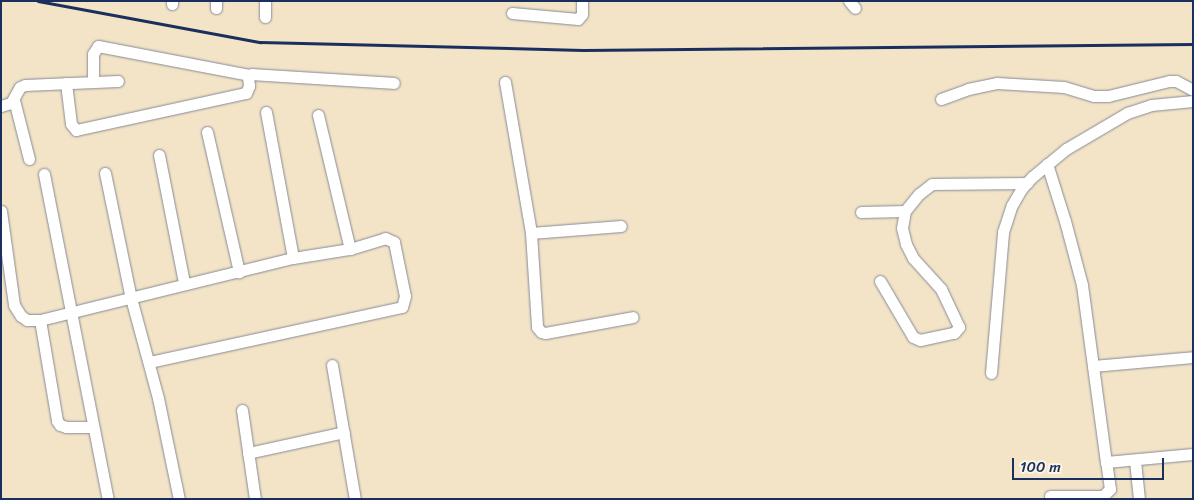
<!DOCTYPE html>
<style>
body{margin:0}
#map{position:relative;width:1194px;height:500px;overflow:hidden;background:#f3e4c8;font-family:Sriracha,sans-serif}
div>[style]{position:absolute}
.roads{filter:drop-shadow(0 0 1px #878a93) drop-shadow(0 0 1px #878a93)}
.street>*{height:11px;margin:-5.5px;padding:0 5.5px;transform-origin:5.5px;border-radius:5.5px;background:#fff}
.rail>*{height:3px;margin:-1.5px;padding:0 1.5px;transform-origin:1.5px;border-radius:1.5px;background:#1b2f5e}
span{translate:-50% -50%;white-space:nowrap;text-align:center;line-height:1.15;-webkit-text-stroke:4px #fcf5e5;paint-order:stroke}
.frame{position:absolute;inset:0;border:2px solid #1b2f5e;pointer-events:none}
.scale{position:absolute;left:1012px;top:458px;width:152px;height:22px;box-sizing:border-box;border:2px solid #1b2f5e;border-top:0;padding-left:6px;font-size:15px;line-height:18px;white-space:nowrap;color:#1b2f5e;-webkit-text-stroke:4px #fcf5e5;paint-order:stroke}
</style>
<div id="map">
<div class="roads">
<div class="street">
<div style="left:172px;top:1px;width:3px;rotate:90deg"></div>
<div style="left:216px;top:1px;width:7px;rotate:90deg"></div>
<div style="left:265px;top:1px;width:16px;rotate:90deg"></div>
<div style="left:849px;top:1px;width:9px;rotate:49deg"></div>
<div style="left:512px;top:13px;width:66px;rotate:5.2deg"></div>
<div style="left:578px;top:19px;width:6px;rotate:-51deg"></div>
<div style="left:582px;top:14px;width:13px;rotate:-90deg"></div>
<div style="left:93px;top:82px;width:28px;rotate:-90deg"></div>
<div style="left:93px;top:54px;width:9px;rotate:-58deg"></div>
<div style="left:98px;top:46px;width:155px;rotate:10.8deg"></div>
<div style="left:505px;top:82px;width:153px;rotate:80.2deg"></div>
<div style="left:531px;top:233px;width:94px;rotate:86.3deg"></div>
<div style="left:537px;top:327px;width:6px;rotate:51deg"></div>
<div style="left:541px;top:332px;width:4px;rotate:14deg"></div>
<div style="left:545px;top:333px;width:89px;rotate:-10.3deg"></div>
<div style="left:66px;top:83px;width:41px;rotate:83deg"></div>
<div style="left:71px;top:124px;width:8px;rotate:50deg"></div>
<div style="left:76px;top:130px;width:174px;rotate:-12.3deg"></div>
<div style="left:246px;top:93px;width:8px;rotate:-67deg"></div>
<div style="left:249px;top:86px;width:9px;rotate:-96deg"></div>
<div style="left:248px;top:77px;width:5px;rotate:-37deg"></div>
<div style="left:252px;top:74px;width:142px;rotate:3.6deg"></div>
<div style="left:941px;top:99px;width:29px;rotate:-20deg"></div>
<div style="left:968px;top:89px;width:30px;rotate:-12deg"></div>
<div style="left:997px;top:83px;width:67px;rotate:3.4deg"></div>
<div style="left:1064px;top:87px;width:31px;rotate:17deg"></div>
<div style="left:1094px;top:96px;width:14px"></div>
<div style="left:1108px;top:96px;width:63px;rotate:-13.8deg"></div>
<div style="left:1169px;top:81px;width:7px"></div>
<div style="left:1176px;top:81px;width:19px;rotate:28deg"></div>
<div style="left:14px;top:100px;width:61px;rotate:75.7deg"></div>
<div style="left:1px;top:106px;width:10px;rotate:-17deg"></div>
<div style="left:11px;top:103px;width:18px;rotate:-61deg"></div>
<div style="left:20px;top:87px;width:5px;rotate:-22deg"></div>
<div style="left:25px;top:85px;width:93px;rotate:-2.5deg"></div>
<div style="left:266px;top:112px;width:148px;rotate:79.5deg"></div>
<div style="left:318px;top:115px;width:138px;rotate:76.6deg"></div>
<div style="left:207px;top:132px;width:144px;rotate:77.1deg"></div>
<div style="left:159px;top:155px;width:130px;rotate:78.9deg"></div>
<div style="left:1047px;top:164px;width:60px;rotate:72.5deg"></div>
<div style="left:1065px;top:221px;width:66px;rotate:75.1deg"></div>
<div style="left:1082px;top:285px;width:179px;rotate:82.3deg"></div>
<div style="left:1106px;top:462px;width:87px;rotate:-5.3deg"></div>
<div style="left:105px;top:173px;width:128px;rotate:78.3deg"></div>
<div style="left:131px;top:298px;width:104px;rotate:74.9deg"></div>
<div style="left:158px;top:398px;width:103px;rotate:78.3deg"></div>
<div style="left:44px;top:174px;width:331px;rotate:78.9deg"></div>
<div style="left:1px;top:211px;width:95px;rotate:82.1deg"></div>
<div style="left:14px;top:305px;width:13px;rotate:58deg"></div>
<div style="left:21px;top:316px;width:7px;rotate:34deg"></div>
<div style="left:27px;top:320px;width:13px"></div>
<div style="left:40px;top:320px;width:102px;rotate:80.4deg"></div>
<div style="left:57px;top:421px;width:5px;rotate:53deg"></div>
<div style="left:60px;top:425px;width:6px;rotate:18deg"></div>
<div style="left:66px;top:427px;width:27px"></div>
<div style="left:861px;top:212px;width:44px;rotate:-1.3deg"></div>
<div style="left:531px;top:233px;width:90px;rotate:-4.4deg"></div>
<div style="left:880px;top:281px;width:65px;rotate:59.5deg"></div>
<div style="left:913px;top:337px;width:8px;rotate:23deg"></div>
<div style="left:920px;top:340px;width:35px;rotate:-12deg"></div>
<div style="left:954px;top:333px;width:8px;rotate:-50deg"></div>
<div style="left:959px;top:327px;width:42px;rotate:-115.3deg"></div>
<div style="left:941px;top:289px;width:42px;rotate:-132.1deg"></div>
<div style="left:913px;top:258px;width:16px;rotate:-117deg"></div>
<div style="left:906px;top:244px;width:16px;rotate:-104deg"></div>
<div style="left:902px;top:228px;width:17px;rotate:-80deg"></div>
<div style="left:905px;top:211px;width:22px;rotate:-51deg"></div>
<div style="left:919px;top:194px;width:16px;rotate:-38deg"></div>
<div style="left:932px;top:184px;width:95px;rotate:-0.6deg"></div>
<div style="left:40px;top:320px;width:260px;rotate:-13.8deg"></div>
<div style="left:293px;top:258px;width:58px;rotate:-9deg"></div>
<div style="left:350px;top:249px;width:37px;rotate:-17deg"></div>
<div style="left:385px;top:238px;width:10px;rotate:24deg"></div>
<div style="left:394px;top:242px;width:55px;rotate:78.5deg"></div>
<div style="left:405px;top:296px;width:11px;rotate:105deg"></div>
<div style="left:402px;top:307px;width:259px;rotate:167.7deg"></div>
<div style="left:332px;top:365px;width:136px;rotate:80.3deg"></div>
<div style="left:1093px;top:366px;width:100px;rotate:-5.1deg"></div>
<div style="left:991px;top:373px;width:142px;rotate:-85.1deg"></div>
<div style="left:1003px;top:232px;width:28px;rotate:-72deg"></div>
<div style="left:1012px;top:205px;width:20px;rotate:-60deg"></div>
<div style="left:1022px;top:188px;width:15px;rotate:-48deg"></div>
<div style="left:1032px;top:177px;width:44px;rotate:-39.5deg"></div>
<div style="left:1066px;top:149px;width:71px;rotate:-30.5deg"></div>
<div style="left:1127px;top:113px;width:25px;rotate:-18deg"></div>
<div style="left:1151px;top:105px;width:42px;rotate:-5.4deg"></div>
<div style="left:242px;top:410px;width:90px;rotate:81.7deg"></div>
<div style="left:248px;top:453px;width:98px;rotate:-12.3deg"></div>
<div style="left:1135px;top:461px;width:38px;rotate:84deg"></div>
<div style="left:1050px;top:496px;width:53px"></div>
<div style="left:1103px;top:496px;width:10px;rotate:-45deg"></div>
<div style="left:1110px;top:489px;width:27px;rotate:-98deg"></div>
</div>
</div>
<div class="rail">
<div style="left:38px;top:1px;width:226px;rotate:10.5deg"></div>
<div style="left:260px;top:42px;width:323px;rotate:1.4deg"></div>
<div style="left:583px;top:50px;width:610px;rotate:-0.56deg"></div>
</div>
<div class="frame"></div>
<div class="scale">100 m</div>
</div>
